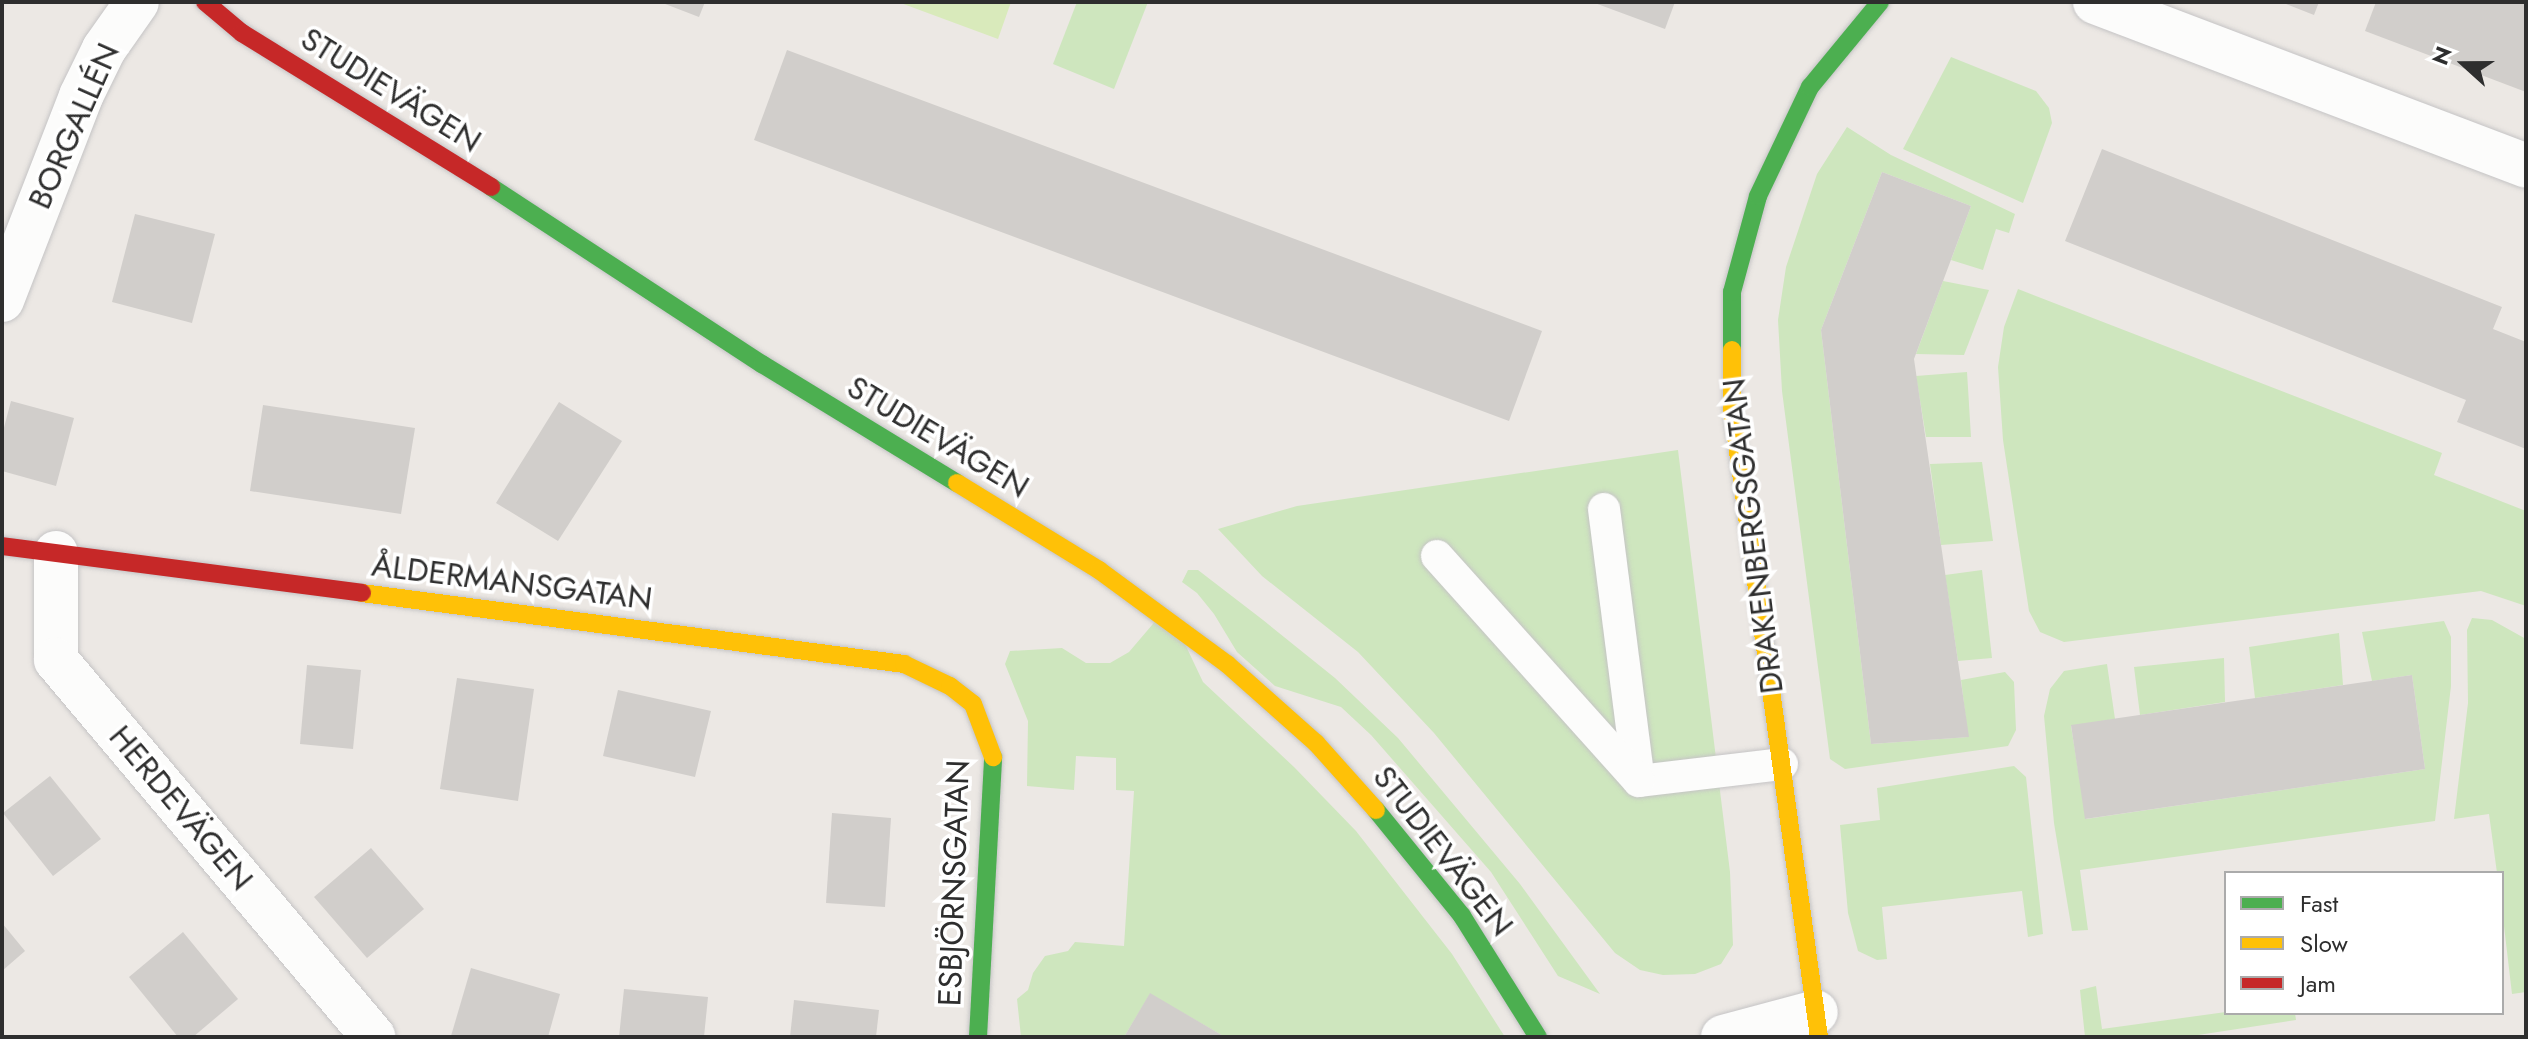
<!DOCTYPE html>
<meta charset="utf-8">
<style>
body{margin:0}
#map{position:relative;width:2528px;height:1039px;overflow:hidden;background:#ece8e4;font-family:Jost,sans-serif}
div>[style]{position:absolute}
.green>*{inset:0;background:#cee6be}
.pitch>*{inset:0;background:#d9eabb}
.building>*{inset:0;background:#d1cecb}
.roads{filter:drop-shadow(0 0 2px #c5c4c5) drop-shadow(0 0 2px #c5c4c5)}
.lane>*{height:32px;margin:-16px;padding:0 16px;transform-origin:16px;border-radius:16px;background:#fcfcfb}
.street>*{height:44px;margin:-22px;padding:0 22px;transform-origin:22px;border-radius:22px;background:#fcfcfb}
.fast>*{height:18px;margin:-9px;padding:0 9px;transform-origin:9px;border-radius:9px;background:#4caf50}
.slow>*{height:18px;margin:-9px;padding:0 9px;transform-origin:9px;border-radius:9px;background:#ffc107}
.jam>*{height:18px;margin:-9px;padding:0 9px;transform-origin:9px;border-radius:9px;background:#c62828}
span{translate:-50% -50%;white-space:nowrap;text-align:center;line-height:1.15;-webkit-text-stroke:7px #fff;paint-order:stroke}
.street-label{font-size:32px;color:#2e2e2e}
.frame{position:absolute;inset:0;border:4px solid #2e2e2e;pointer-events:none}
.legend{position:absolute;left:2224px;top:871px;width:280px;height:144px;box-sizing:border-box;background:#fff;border:2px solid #ababab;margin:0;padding:10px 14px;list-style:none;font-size:24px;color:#2e2e2e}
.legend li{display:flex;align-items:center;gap:16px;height:40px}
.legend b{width:40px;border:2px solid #ababab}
.north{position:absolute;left:2424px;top:24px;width:80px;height:80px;-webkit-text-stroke:6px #fff;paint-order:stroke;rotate:291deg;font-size:22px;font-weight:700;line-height:32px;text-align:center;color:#2e2e2e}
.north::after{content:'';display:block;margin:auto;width:28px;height:36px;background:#2e2e2e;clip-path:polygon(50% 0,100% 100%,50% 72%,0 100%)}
</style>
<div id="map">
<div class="green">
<div style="clip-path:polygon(1077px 2px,1148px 2px,1114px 89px,1053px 64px)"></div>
<div style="clip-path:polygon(1951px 57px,2036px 91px,2049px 108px,2052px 123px,2023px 203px,1903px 149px)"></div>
<div style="clip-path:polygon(1847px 127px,1891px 155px,2015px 214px,2009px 233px,1996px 229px,1983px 270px,1951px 260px,1971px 206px,1882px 172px,1821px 330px,1871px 744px,1968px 737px,1961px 680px,2005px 672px,2014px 682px,2016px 730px,2008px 746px,1845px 769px,1830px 759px,1782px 391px,1778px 320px,1786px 267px,1817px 174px)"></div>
<div style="clip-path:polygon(1943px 281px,1989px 290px,1964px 355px,1916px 354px)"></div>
<div style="clip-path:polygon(2018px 289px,2442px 453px,2434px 475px,2526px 511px,2526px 606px,2481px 591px,2064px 642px,2040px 632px,2029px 611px,2003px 440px,1998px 367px,2004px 327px)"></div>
<div style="clip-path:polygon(1967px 372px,1971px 437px,1926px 437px,1916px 376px)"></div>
<div style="clip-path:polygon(1678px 450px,1730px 872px,1733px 945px,1721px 964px,1695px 974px,1663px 975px,1640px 970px,1615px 953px,1434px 733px,1358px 652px,1262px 576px,1218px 529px,1297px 506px)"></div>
<div style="clip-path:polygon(1982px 462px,1993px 541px,1941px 545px,1930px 464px)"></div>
<div style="clip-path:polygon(1188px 570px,1198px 570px,1263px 620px,1335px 678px,1398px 738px,1520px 884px,1600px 994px,1558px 976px,1491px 872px,1371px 735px,1341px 707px,1275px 686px,1237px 652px,1214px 614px,1197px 593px,1182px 582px)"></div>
<div style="clip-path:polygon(1982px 570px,1992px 658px,1958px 661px,1945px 575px)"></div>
<div style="clip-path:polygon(1158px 618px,1184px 642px,1203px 682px,1294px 767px,1356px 831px,1452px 954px,1505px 1037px,1225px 1037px,1150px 994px,1124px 1037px,1021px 1037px,1017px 999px,1028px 990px,1033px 973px,1045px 956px,1068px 951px,1075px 942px,1124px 946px,1134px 791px,1116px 790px,1116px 758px,1076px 756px,1074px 790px,1027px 786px,1028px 721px,1005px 664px,1010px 651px,1062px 648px,1086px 663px,1110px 663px,1129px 652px)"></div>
<div style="clip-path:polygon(2472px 618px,2492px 620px,2526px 639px,2526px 992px,2512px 994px,2502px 909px,2502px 873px,2497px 873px,2489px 814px,2454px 819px,2468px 703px,2467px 630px)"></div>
<div style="clip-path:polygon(2444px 621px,2451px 637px,2451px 686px,2435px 821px,2080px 870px,2088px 930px,2072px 931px,2054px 823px,2044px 716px,2050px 689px,2064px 671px,2107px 664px,2115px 719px,2071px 726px,2086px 819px,2425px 769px,2412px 675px,2372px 681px,2362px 632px)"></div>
<div style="clip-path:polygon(2339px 633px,2343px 685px,2255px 698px,2249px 647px)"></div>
<div style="clip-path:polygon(2224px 658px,2225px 702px,2140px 715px,2134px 667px)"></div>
<div style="clip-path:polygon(2014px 766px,2026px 777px,2043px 934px,2028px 937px,2022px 891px,1882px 907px,1887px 959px,1877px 960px,1858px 951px,1848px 913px,1840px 825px,1880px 820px,1877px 788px)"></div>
<div style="clip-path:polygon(2096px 986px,2102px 1029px,2226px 1012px,2295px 1013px,2296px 1020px,2185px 1037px,2085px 1037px,2080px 990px)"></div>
</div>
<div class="pitch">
<div style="clip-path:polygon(898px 2px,1011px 2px,998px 39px)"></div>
</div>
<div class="building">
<div style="clip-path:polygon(660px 2px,705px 2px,699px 17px)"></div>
<div style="clip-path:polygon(1592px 2px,1675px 2px,1665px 29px)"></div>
<div style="clip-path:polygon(2281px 2px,2319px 2px,2314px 15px)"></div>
<div style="clip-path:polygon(2376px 2px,2526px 2px,2526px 92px,2365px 31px)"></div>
<div style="clip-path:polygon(787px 50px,1542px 331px,1509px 421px,754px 140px)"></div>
<div style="clip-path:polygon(2102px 149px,2502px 307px,2493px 329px,2526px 342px,2526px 449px,2457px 422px,2466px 400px,2065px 241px)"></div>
<div style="clip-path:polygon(1882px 172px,1971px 206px,1914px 359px,1969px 737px,1871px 744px,1821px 330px)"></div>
<div style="clip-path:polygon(135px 214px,215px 234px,192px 323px,112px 302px)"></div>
<div style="clip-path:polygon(11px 401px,74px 418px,56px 486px,2px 471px,2px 435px)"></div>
<div style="clip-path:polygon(559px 402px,622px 441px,558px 541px,496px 503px)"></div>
<div style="clip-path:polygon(263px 405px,415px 428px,401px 514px,250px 491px)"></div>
<div style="clip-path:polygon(307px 665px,361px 670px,353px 749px,300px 744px)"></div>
<div style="clip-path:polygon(2412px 675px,2425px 769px,2085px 819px,2071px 725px)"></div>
<div style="clip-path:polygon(457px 678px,534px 689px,518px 801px,440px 789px)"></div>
<div style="clip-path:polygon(618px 690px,711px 711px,695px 777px,603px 756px)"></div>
<div style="clip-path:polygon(50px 776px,101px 839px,53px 876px,3px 813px)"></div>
<div style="clip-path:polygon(832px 813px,891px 818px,885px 907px,826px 903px)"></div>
<div style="clip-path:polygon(371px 848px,424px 909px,367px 958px,314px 897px)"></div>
<div style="clip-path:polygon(2px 923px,25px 951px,2px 971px)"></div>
<div style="clip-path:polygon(183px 932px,238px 999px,193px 1037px,178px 1037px,129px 977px)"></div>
<div style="clip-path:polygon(471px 968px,560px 994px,548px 1037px,451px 1036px)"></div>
<div style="clip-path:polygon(624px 989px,708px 997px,704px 1037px,619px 1037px)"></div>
<div style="clip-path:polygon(1150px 993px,1225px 1037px,1124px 1037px)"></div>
<div style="clip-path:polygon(794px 1000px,879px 1010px,876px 1037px,790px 1037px)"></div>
</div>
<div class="roads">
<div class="lane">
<div style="left:1604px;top:509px;width:274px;rotate:82.7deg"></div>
<div style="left:1639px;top:781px;width:144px;rotate:-6.8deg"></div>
<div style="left:1437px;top:556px;width:302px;rotate:48.1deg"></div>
</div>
<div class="street">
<div style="left:2095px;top:2px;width:461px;rotate:20.8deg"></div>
<div style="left:2px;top:300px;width:219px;rotate:-68.8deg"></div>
<div style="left:81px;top:96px;width:52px;rotate:-63.9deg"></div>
<div style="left:104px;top:49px;width:57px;rotate:-54.9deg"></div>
<div style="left:56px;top:553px;width:107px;rotate:90deg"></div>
<div style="left:56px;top:660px;width:493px;rotate:49.9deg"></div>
<div style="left:1723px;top:1037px;width:96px;rotate:-15deg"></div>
</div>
<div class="fast">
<div style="left:491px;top:187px;width:324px;rotate:33.2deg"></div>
<div style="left:762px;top:364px;width:228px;rotate:31.4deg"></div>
<div style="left:1732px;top:350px;width:58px;rotate:-90deg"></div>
<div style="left:1732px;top:292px;width:99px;rotate:-74.8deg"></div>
<div style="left:1758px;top:196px;width:121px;rotate:-64.5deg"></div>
<div style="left:1810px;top:87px;width:110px;rotate:-50.5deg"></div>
<div style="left:1376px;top:810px;width:136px;rotate:50.9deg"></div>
<div style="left:1462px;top:916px;width:143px;rotate:57.9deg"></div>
<div style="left:978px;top:1037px;width:280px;rotate:-86.9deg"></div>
</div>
<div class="slow">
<div style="left:1732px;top:350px;width:58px;rotate:90deg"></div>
<div style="left:1732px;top:408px;width:635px;rotate:82.13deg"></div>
<div style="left:957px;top:483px;width:167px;rotate:31.5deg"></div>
<div style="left:1099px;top:570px;width:159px;rotate:36.3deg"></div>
<div style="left:1227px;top:664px;width:119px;rotate:41.6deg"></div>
<div style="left:1316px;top:743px;width:90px;rotate:48.2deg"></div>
<div style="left:362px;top:593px;width:547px;rotate:7.46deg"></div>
<div style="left:904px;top:664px;width:51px;rotate:25.6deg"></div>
<div style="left:950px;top:686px;width:29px;rotate:38deg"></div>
<div style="left:973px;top:704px;width:57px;rotate:69.3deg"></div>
</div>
<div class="jam">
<div style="left:205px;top:2px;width:48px;rotate:40deg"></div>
<div style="left:242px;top:33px;width:293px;rotate:31.7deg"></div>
<div style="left:2px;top:546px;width:363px;rotate:7.4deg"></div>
</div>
</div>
<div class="street-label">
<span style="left:391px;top:90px;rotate:32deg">STUDIEVÄGEN</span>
<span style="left:74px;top:126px;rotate:-66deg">BORGALLÉN</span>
<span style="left:938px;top:437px;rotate:31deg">STUDIEVÄGEN</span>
<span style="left:1753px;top:536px;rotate:-97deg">DRAKENBERGSGATAN</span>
<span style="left:512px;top:582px;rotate:7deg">ÅLDERMANSGATAN</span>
<span style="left:181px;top:808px;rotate:50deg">HERDEVÄGEN</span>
<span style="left:1443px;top:851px;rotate:52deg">STUDIEVÄGEN</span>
<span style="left:954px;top:883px;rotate:-88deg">ESBJÖRNSGATAN</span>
</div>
<div class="frame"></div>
<ul class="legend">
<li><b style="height:10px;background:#4caf50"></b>Fast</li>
<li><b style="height:10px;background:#ffc107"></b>Slow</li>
<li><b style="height:10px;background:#c62828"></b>Jam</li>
</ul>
<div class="north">N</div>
</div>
